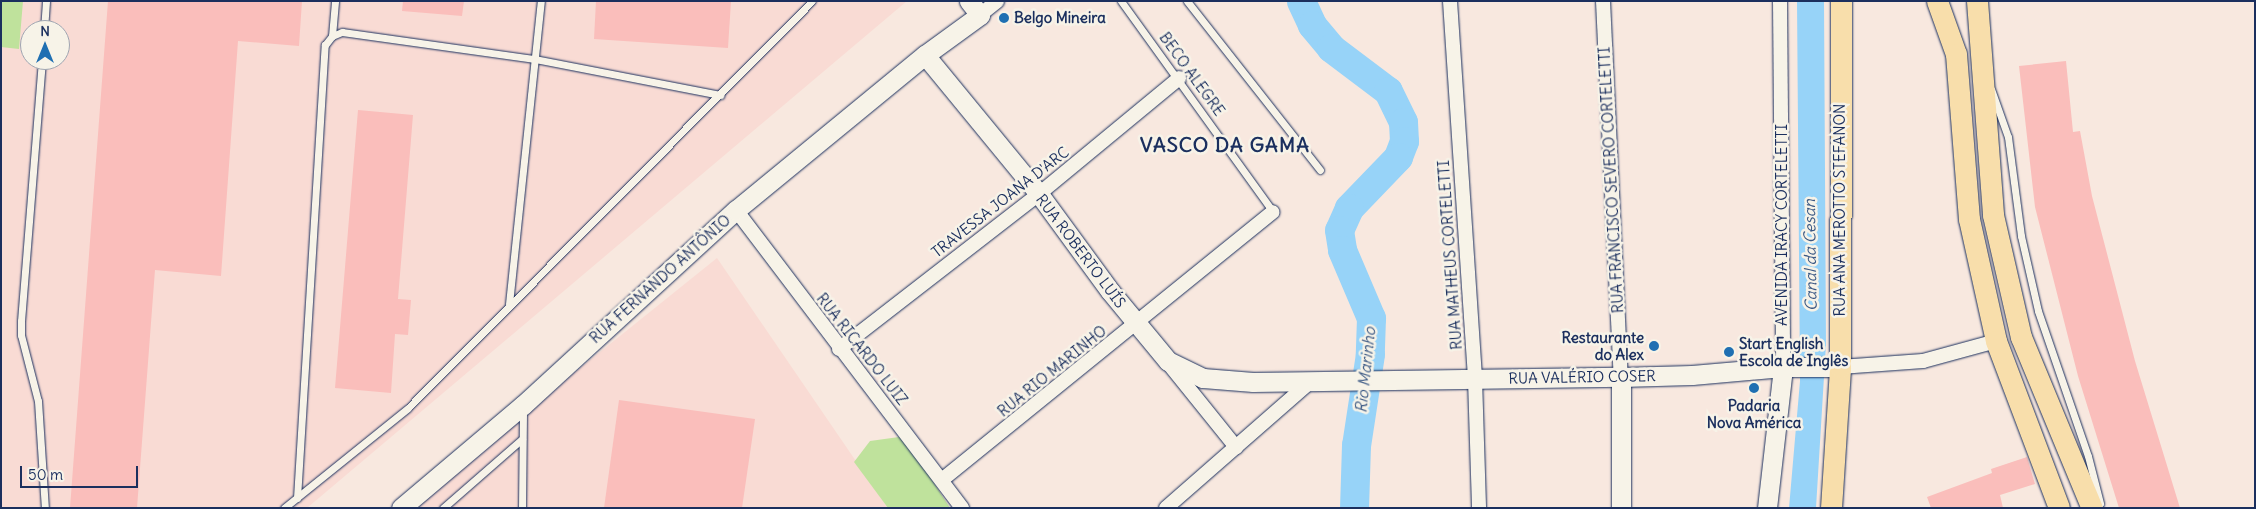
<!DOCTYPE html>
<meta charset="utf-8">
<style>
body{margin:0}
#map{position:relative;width:2256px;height:509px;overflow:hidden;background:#f8e8df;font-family:Delius,sans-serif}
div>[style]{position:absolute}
.built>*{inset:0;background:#f9dbd4}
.green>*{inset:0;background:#bfe29c}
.water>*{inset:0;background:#97d3f8}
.river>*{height:29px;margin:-14.5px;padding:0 14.5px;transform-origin:14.5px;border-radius:14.5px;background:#97d3f8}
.building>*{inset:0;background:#fabebb}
.roads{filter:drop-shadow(0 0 1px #1b2f5e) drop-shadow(0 0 1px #1b2f5e)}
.lane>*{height:7px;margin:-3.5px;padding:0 3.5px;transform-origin:3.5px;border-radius:3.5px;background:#f7f3e8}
.street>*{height:14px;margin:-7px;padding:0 7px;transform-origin:7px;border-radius:7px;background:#f7f3e8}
.secondary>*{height:19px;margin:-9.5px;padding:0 9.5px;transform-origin:9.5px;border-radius:9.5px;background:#f7f3e8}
.primary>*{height:21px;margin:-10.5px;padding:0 10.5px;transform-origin:10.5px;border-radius:10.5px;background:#f8deab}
.dots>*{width:14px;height:14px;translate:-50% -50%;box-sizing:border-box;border:2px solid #f7f3e8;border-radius:50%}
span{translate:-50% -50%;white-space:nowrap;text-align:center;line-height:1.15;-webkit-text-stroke:5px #f7f3e8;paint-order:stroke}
.poi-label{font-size:15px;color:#1b2f5e;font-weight:700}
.left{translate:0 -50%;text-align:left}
.right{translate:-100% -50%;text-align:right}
.street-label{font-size:15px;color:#1b2f5e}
.water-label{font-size:16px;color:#3a5884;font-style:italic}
.district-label{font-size:20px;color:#1b2f5e;font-weight:700;letter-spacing:1px}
.frame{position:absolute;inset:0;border:2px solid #1b2f5e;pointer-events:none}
.north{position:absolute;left:20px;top:20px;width:50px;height:50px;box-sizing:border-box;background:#f7f3e8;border:1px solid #9fa5b1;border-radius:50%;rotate:0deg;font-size:14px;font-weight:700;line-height:20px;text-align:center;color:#1b2f5e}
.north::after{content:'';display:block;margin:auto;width:18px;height:22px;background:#1f6fb2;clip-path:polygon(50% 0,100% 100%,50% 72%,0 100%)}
.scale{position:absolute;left:20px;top:466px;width:118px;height:22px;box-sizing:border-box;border:2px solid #1b2f5e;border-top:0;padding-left:6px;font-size:15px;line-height:18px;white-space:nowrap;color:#1b2f5e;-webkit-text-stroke:4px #f7f3e8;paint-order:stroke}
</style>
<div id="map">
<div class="built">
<div style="clip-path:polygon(evenodd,1px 1px,907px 1px,307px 508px,1px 508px,1px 1px,30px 30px,60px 30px,60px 60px,30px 60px,30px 30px)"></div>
<div style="clip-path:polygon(717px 258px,888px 508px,407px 508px,473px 454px)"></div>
</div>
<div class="green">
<div style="clip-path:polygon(1px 1px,23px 1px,19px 49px,1px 47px)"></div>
<div style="clip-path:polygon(899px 437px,910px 446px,950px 508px,888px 508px,854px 462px,870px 441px)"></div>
</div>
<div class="water">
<div style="clip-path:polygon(1797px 1px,1824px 1px,1826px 344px,1816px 508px,1789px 508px,1800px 381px)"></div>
</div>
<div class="river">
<div style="left:1301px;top:1px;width:26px;rotate:65deg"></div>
<div style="left:1312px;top:25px;width:30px;rotate:50deg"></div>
<div style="left:1331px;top:48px;width:71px;rotate:37deg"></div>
<div style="left:1388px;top:91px;width:34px;rotate:64deg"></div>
<div style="left:1403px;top:122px;width:19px;rotate:87deg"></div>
<div style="left:1404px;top:141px;width:17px;rotate:111deg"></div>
<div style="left:1398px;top:157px;width:71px;rotate:133.9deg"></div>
<div style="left:1349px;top:208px;width:24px;rotate:114deg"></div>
<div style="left:1339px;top:230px;width:20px;rotate:81deg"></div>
<div style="left:1342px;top:250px;width:74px;rotate:66.9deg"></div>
<div style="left:1371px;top:318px;width:36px;rotate:92deg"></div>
<div style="left:1370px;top:354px;width:92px;rotate:98.7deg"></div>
<div style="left:1356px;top:445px;width:63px;rotate:91.8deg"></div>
</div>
<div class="building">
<div style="clip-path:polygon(108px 1px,302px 1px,299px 46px,238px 41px,221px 276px,155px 270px,137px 508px,70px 508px)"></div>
<div style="clip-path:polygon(403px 1px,464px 1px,462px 16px,402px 11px)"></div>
<div style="clip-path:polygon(596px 1px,731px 1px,728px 48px,594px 39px)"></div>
<div style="clip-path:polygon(2066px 61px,2073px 132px,2080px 131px,2092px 196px,2135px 361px,2180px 508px,2119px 508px,2078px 376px,2035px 207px,2019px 66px)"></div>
<div style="clip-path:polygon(358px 110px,413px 115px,398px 299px,411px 300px,408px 335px,395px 334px,391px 393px,335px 388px)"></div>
<div style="clip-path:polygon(619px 400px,755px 419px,742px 508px,604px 508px)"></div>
<div style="clip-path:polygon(2027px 457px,2035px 484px,2000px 495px,2003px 508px,1931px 508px,1927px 497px,1992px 473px,1991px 469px)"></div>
</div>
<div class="roads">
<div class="lane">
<div style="left:1121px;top:1px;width:260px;rotate:54.2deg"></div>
<div style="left:1187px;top:1px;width:215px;rotate:51.8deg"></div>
<div style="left:44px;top:30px;width:29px;rotate:-86deg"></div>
<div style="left:332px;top:36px;width:35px;rotate:-85deg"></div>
<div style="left:42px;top:60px;width:262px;rotate:94.6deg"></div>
<div style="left:21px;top:321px;width:14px;rotate:90deg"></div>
<div style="left:21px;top:335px;width:68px;rotate:75.6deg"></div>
<div style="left:38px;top:401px;width:107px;rotate:86.3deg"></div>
<div style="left:1991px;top:89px;width:51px;rotate:70.5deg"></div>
<div style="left:2008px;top:137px;width:100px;rotate:82.5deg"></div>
<div style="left:2021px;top:236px;width:77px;rotate:77.2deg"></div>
<div style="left:2038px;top:311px;width:153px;rotate:71deg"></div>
<div style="left:2088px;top:456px;width:49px;rotate:75.7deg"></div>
<div style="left:509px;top:304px;width:305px;rotate:-84deg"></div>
<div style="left:297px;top:498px;width:454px;rotate:-86.5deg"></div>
<div style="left:325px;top:45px;width:11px;rotate:-52deg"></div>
<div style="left:332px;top:36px;width:11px;rotate:-22deg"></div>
<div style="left:342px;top:32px;width:195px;rotate:8deg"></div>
<div style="left:535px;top:59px;width:189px;rotate:11deg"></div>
<div style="left:284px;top:508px;width:159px;rotate:-38.9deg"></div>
<div style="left:408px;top:408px;width:573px;rotate:-45.21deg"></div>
<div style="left:443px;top:508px;width:105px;rotate:-41.1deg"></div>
<div style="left:522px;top:508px;width:100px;rotate:-89.4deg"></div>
</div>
<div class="street">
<div style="left:1450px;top:1px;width:379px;rotate:86.2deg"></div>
<div style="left:1475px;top:379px;width:129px;rotate:88.2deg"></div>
<div style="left:1603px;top:1px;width:376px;rotate:87.3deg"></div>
<div style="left:1780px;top:1px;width:366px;rotate:89.5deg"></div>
<div style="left:980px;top:15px;width:22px;rotate:-39deg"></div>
<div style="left:736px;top:210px;width:374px;rotate:52.8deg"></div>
<div style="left:839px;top:349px;width:253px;rotate:-37.8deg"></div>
<div style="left:1039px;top:194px;width:182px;rotate:-39.6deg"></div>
<div style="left:1169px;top:364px;width:107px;rotate:51.1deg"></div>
<div style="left:1840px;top:367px;width:83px;rotate:-4.1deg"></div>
<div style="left:1923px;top:361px;width:76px;rotate:-15.3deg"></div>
<div style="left:943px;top:479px;width:424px;rotate:-39deg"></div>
<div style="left:1166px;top:508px;width:193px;rotate:-41.2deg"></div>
</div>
<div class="secondary">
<div style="left:925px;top:55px;width:180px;rotate:50.6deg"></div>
<div style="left:1039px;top:194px;width:120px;rotate:53.8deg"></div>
<div style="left:1110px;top:291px;width:91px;rotate:50.4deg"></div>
<div style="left:1168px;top:361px;width:39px;rotate:26deg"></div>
<div style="left:1203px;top:378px;width:50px;rotate:4.6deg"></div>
<div style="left:1253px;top:382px;width:368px;rotate:-0.8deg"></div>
<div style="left:1621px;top:377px;width:71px;rotate:-1.6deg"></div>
<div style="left:1692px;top:375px;width:91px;rotate:-5deg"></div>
<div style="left:1783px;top:367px;width:57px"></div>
<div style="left:1621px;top:377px;width:131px;rotate:90deg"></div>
<div style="left:401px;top:508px;width:160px;rotate:-40.2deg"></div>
<div style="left:523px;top:405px;width:289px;rotate:-42.5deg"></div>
<div style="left:736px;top:210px;width:244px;rotate:-39.4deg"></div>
<div style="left:925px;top:55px;width:68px;rotate:-36deg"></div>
<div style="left:980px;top:15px;width:18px;rotate:-128deg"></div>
<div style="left:1767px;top:508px;width:142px;rotate:-83.5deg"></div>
</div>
<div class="primary">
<div style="left:1937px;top:1px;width:56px;rotate:70.3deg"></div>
<div style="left:1956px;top:54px;width:166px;rotate:85.5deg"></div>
<div style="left:1969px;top:219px;width:125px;rotate:77.5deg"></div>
<div style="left:1996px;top:341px;width:178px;rotate:69.3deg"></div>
<div style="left:1977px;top:1px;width:215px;rotate:85.7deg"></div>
<div style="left:1993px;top:215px;width:125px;rotate:77.1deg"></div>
<div style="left:2021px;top:337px;width:185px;rotate:67.5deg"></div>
<div style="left:1831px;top:508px;width:141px;rotate:-86.3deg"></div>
<div style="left:1840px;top:367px;width:366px;rotate:-89.8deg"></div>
</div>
</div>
<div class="dots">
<div style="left:1004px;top:18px;background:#1f6fb2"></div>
<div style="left:1654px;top:346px;background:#1f6fb2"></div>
<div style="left:1729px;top:352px;background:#1f6fb2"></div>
<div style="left:1754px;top:388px;background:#1f6fb2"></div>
</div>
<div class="poi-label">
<span class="left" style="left:1014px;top:18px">Belgo Mineira</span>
<span class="right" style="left:1644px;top:346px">Restaurante<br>do Alex</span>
<span class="left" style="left:1739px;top:352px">Start English<br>Escola de Inglês</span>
<span style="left:1754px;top:414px">Padaria<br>Nova América</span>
</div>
<div class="street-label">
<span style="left:1192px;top:74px;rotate:54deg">BECO ALEGRE</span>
<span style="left:1611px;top:180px;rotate:-93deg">RUA FRANCISCO SEVERO CORTELETTI</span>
<span style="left:1000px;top:202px;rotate:-38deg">TRAVESSA JOANA D'ARC</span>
<span style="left:1840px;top:210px;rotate:-90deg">RUA ANA MEROTTO STEFANON</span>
<span style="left:1782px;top:225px;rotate:-90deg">AVENIDA IRACY CORTELETTI</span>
<span style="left:1081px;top:251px;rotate:53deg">RUA ROBERTO LUÍS</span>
<span style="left:1450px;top:255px;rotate:-94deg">RUA MATHEUS CORTELETTI</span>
<span style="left:660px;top:279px;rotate:-42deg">RUA FERNANDO ANTÔNIO</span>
<span style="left:862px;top:349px;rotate:52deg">RUA RICARDO LUIZ</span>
<span style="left:1052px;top:371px;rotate:-39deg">RUA RIO MARINHO</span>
<span style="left:1582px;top:377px;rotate:-1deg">RUA VALÉRIO COSER</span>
</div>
<div class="water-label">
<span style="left:1810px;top:255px;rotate:-91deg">Canal da Cesan</span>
<span style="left:1365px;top:370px;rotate:-84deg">Rio Marinho</span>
</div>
<div class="district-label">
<span style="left:1225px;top:144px">VASCO DA GAMA</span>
</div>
<div class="frame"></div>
<div class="north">N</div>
<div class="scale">50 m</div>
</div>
